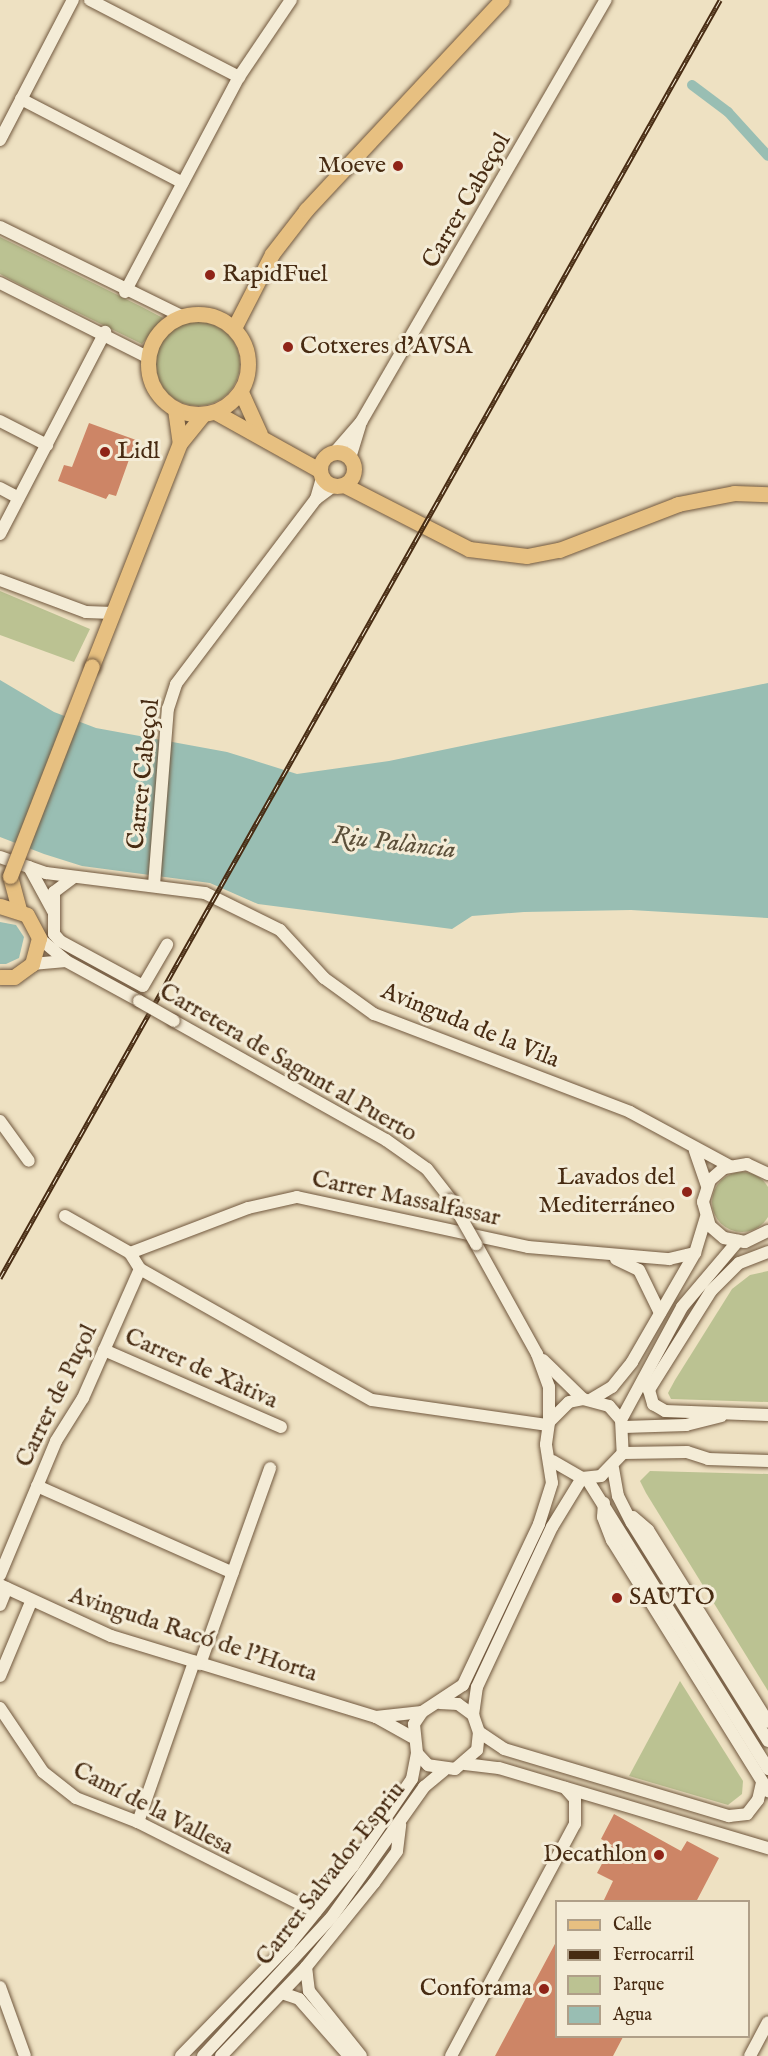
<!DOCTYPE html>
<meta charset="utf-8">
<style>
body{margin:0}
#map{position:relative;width:768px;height:2056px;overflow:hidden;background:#eee1c2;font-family:"IM FELL English",serif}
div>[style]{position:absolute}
.green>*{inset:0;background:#bbc292}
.round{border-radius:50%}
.water>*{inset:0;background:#99beb3}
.canal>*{height:10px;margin:-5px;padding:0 5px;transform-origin:5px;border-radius:5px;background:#99beb3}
.building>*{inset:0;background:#cd8566}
.roads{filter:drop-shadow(0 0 2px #71583e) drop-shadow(0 0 2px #71583e)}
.minor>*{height:12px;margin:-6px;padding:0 6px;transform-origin:6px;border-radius:6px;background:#f4ecd7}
.major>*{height:15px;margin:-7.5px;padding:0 7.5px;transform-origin:7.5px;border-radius:7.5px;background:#e7c081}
.major>.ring{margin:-7.5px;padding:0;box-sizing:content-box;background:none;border:15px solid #e7c081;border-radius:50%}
.rail>*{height:5px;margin-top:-2.5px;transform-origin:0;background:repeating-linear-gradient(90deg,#f4ecd7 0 9px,#472b12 0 18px);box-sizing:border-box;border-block:2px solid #472b12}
.bridges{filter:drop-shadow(0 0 2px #71583e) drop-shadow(0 0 2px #71583e)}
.minor-bridge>*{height:12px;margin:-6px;padding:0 6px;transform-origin:6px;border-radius:6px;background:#f4ecd7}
.major-bridge>*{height:15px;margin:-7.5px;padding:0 7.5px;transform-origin:7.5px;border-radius:7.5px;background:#e7c081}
.dots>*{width:16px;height:16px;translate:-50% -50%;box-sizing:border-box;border:3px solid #f4ecd7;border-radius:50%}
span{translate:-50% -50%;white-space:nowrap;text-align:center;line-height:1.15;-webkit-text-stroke:6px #f4ecd7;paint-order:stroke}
.poi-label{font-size:24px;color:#472b12}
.right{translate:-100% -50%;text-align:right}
.left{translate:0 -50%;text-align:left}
.street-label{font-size:24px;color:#472b12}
.water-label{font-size:26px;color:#5c503a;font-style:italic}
.legend{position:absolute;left:555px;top:1900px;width:195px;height:138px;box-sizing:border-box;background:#f4ecd7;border:2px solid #af9f88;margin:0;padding:8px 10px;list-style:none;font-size:18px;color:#472b12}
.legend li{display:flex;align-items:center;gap:12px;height:30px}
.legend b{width:30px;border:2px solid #af9f88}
</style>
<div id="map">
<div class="green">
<div style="clip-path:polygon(0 237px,142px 307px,163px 318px,142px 344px,17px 283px,0 274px)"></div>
<div class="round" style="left:156px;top:322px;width:84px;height:84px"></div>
<div style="clip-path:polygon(0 591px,90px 629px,74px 662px,0 635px)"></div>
<div class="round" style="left:712px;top:1172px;width:60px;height:60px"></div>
<div style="clip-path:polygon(768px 1271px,768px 1402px,671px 1399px,668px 1393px,675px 1380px,732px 1289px,750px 1275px)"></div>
<div style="clip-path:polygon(650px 1471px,768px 1474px,768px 1691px,646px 1493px,640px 1481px)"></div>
<div style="clip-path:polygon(680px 1681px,743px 1781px,742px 1794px,728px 1805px,629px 1776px)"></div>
</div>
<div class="water">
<div style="clip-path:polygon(0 680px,54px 712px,96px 728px,227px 752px,297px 774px,389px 761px,768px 683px,768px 918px,631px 910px,524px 912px,472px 916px,452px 929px,258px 904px,210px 883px,82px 866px,44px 854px,0 837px)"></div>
<div style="clip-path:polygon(0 922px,16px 925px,24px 937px,19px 958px,6px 964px,0 964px)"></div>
</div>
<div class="canal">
<div style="left:692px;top:85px;width:45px;rotate:36.9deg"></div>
<div style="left:728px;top:112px;width:59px;rotate:47.7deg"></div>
</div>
<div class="building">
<div style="clip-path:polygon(89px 423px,136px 440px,116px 496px,109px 494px,106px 499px,58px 481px,64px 465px,72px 467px)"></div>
<div style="clip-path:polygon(614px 1814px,681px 1851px,687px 1841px,719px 1858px,696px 1902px,603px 1902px,613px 1881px,597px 1873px,612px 1845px,601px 1839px)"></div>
<div style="clip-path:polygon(556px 1942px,556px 2037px,623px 2037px,613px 2056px,495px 2056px)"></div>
</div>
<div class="roads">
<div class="minor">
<div style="left:90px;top:0;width:168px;rotate:27.3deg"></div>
<div style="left:21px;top:99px;width:182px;rotate:27.4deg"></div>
<div style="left:0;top:140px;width:158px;rotate:-62.5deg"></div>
<div style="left:0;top:227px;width:203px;rotate:26.1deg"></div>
<div style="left:0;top:283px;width:165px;rotate:26.7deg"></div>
<div style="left:125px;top:292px;width:243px;rotate:-62.1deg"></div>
<div style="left:239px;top:77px;width:93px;rotate:-56deg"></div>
<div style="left:0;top:421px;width:53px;rotate:27.1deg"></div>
<div style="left:335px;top:452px;width:40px;rotate:-49deg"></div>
<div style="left:361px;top:422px;width:488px;rotate:-59.9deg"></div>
<div style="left:350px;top:458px;width:34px;rotate:-73deg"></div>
<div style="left:0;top:488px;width:21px;rotate:28deg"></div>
<div style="left:316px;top:499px;width:22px;rotate:-74deg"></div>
<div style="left:0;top:534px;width:228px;rotate:-62.5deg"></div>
<div style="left:0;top:580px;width:92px;rotate:20.4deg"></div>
<div style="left:86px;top:612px;width:27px;rotate:2deg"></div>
<div style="left:0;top:857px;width:49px;rotate:19.2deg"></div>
<div style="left:46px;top:873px;width:160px;rotate:7.2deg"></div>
<div style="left:205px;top:893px;width:84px;rotate:26.3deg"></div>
<div style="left:280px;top:930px;width:65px;rotate:47.5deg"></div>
<div style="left:324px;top:978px;width:62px;rotate:35.8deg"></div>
<div style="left:374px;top:1014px;width:274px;rotate:20.9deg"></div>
<div style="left:630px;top:1112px;width:114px;rotate:28.4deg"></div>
<div style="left:29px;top:867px;width:50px;rotate:61.4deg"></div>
<div style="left:74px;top:877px;width:25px;rotate:143deg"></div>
<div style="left:54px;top:892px;width:42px;rotate:90deg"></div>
<div style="left:54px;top:934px;width:9px;rotate:49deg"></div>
<div style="left:60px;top:941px;width:94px;rotate:28.5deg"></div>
<div style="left:143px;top:986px;width:48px;rotate:-59.7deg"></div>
<div style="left:154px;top:885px;width:177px;rotate:-85.5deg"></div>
<div style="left:168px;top:709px;width:26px;rotate:-72deg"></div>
<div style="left:176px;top:684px;width:232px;rotate:-52.9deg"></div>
<div style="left:316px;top:499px;width:21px;rotate:-37deg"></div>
<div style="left:39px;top:938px;width:35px;rotate:40deg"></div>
<div style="left:66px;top:961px;width:83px;rotate:28.7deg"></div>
<div style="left:32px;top:964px;width:34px;rotate:-5deg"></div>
<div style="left:174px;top:1021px;width:243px;rotate:29.3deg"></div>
<div style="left:386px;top:1140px;width:50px;rotate:35.3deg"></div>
<div style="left:427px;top:1169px;width:39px;rotate:52deg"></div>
<div style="left:0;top:1121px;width:49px;rotate:54.1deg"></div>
<div style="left:695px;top:1151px;width:37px;rotate:71deg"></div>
<div style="left:768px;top:1174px;width:23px;rotate:-155deg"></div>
<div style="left:747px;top:1164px;width:23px;rotate:170deg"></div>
<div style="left:724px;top:1168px;width:18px;rotate:139deg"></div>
<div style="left:710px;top:1180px;width:23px;rotate:108deg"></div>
<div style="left:703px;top:1202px;width:25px;rotate:74deg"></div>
<div style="left:710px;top:1226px;width:18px;rotate:41deg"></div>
<div style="left:724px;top:1238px;width:21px;rotate:11deg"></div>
<div style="left:745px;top:1242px;width:25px;rotate:-26deg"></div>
<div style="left:65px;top:1216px;width:75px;rotate:29.6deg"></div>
<div style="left:130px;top:1253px;width:19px;rotate:58deg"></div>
<div style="left:140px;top:1269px;width:266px;rotate:29.5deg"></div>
<div style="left:372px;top:1400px;width:178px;rotate:8.1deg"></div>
<div style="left:476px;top:1244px;width:126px;rotate:61deg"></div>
<div style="left:537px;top:1354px;width:35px;rotate:70deg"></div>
<div style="left:549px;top:1387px;width:35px;rotate:90deg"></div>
<div style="left:768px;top:1252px;width:31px;rotate:159deg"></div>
<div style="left:739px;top:1263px;width:40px;rotate:135deg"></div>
<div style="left:711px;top:1291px;width:117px;rotate:122.1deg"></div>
<div style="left:649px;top:1390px;width:15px;rotate:74deg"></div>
<div style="left:653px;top:1404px;width:14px;rotate:30deg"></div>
<div style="left:665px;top:1411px;width:103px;rotate:2.2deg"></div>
<div style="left:130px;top:1253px;width:126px;rotate:-20.9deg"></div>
<div style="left:248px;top:1208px;width:50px;rotate:-12.7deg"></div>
<div style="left:297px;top:1197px;width:236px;rotate:12.2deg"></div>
<div style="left:528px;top:1247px;width:142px;rotate:4.9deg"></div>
<div style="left:669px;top:1259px;width:27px;rotate:-13deg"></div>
<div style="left:616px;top:1259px;width:25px;rotate:26deg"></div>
<div style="left:639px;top:1270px;width:48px;rotate:64deg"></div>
<div style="left:104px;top:1350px;width:193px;rotate:23.5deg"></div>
<div style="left:543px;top:1360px;width:56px;rotate:44.3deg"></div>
<div style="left:592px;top:1399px;width:23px;rotate:-31deg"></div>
<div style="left:612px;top:1387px;width:32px;rotate:-51deg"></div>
<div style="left:632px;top:1362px;width:126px;rotate:-60deg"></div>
<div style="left:695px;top:1253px;width:37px;rotate:-73deg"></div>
<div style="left:621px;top:1420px;width:128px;rotate:-61.6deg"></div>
<div style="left:682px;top:1307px;width:87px;rotate:-49.7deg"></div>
<div style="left:624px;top:1427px;width:62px;rotate:-1.8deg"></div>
<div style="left:686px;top:1425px;width:36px;rotate:-14deg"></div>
<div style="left:623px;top:1453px;width:64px;rotate:-0.9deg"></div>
<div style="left:687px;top:1452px;width:22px;rotate:18deg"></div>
<div style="left:708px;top:1459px;width:60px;rotate:1.9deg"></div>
<div style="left:613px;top:1468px;width:28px;rotate:80deg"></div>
<div style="left:618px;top:1496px;width:30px;rotate:63deg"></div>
<div style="left:632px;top:1523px;width:257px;rotate:58deg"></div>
<div style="left:587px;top:1479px;width:342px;rotate:58deg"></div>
<div style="left:37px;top:1486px;width:214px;rotate:23.9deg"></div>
<div style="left:604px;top:1503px;width:14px;rotate:94deg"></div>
<div style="left:603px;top:1517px;width:25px;rotate:69deg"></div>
<div style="left:612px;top:1540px;width:296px;rotate:58.1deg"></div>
<div style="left:633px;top:1517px;width:20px;rotate:41deg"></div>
<div style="left:648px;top:1530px;width:226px;rotate:58deg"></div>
<div style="left:0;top:1575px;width:145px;rotate:-67.3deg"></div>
<div style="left:56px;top:1441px;width:51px;rotate:-57.9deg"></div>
<div style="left:83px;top:1398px;width:141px;rotate:-66.2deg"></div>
<div style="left:0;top:1585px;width:122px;rotate:24.7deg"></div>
<div style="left:111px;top:1636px;width:277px;rotate:17deg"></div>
<div style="left:376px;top:1717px;width:41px;rotate:29.1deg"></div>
<div style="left:0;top:1605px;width:18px;rotate:-68deg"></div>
<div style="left:200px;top:1664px;width:208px;rotate:-70.3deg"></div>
<div style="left:0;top:1676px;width:80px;rotate:-67.3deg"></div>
<div style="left:440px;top:1703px;width:18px;rotate:3deg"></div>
<div style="left:458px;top:1704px;width:19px;rotate:36deg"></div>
<div style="left:473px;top:1715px;width:18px;rotate:71deg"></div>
<div style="left:479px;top:1732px;width:18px;rotate:96deg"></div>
<div style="left:477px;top:1750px;width:29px;rotate:139deg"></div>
<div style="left:455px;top:1769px;width:27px;rotate:-172deg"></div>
<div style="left:428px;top:1765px;width:16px;rotate:-133deg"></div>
<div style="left:417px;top:1753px;width:29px;rotate:-96deg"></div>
<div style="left:414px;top:1724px;width:14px;rotate:-56deg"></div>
<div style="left:422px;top:1712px;width:49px;rotate:-33.4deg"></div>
<div style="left:463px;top:1685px;width:178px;rotate:-64.7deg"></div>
<div style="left:539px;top:1524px;width:43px;rotate:-72.4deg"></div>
<div style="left:552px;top:1483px;width:39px;rotate:-99deg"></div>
<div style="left:546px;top:1444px;width:22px;rotate:-82deg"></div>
<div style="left:549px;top:1422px;width:28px;rotate:-45deg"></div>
<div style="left:569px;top:1402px;width:14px;rotate:-12deg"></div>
<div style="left:583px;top:1399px;width:27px;rotate:15deg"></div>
<div style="left:609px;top:1406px;width:18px;rotate:49deg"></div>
<div style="left:621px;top:1420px;width:33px;rotate:87deg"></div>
<div style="left:623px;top:1453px;width:32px;rotate:134deg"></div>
<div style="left:601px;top:1476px;width:19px;rotate:174deg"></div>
<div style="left:582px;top:1478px;width:34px;rotate:-150deg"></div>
<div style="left:0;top:1708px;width:77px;rotate:56.1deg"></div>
<div style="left:43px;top:1772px;width:42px;rotate:38.2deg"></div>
<div style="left:76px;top:1798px;width:66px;rotate:21.2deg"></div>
<div style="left:138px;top:1822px;width:199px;rotate:26.8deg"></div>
<div style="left:473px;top:1715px;width:28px;rotate:-82deg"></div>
<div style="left:477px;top:1687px;width:177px;rotate:-64.9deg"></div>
<div style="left:552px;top:1527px;width:57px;rotate:-58.5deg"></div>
<div style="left:376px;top:1717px;width:46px;rotate:-6.2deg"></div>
<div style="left:479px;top:1732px;width:30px;rotate:34deg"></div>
<div style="left:504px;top:1749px;width:235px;rotate:16.6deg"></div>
<div style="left:729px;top:1816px;width:18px;rotate:-6deg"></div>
<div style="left:747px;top:1814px;width:18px;rotate:-52deg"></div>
<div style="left:758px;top:1800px;width:18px;rotate:-77deg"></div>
<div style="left:465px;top:1764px;width:34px;rotate:7deg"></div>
<div style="left:499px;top:1768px;width:281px;rotate:16.6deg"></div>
<div style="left:138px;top:1822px;width:170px;rotate:-70.7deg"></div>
<div style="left:306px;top:1967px;width:24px;rotate:83deg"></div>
<div style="left:309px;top:1991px;width:83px;rotate:51.3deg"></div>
<div style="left:0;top:1987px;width:73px;rotate:70.1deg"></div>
<div style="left:282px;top:1993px;width:18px;rotate:19deg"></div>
<div style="left:299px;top:1999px;width:76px;rotate:48.7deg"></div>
<div style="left:181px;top:2056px;width:155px;rotate:-45.8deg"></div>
<div style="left:289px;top:1945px;width:102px;rotate:-51deg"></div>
<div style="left:353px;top:1866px;width:105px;rotate:-55.9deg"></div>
<div style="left:412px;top:1779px;width:26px;rotate:-79deg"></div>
<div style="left:203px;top:2056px;width:188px;rotate:-47.2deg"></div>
<div style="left:331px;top:1918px;width:161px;rotate:-54.6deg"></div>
<div style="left:424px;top:1787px;width:26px;rotate:-40deg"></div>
<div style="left:221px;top:2056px;width:123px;rotate:-46.3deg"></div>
<div style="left:306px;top:1967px;width:108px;rotate:-51deg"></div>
<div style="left:374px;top:1883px;width:39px;rotate:-54deg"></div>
<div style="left:397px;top:1851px;width:26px;rotate:-83deg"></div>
<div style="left:451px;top:2056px;width:263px;rotate:-61.9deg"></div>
<div style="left:575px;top:1824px;width:25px;rotate:-90deg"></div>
<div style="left:575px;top:1799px;width:15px;rotate:-132deg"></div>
<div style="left:750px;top:2056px;width:38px;rotate:-62deg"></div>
</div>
<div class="major">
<div class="ring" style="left:148px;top:314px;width:85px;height:85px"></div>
<div style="left:234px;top:328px;width:83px;rotate:-62.8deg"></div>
<div style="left:272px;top:254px;width:56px;rotate:-52.3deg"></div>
<div style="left:306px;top:210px;width:287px;rotate:-47deg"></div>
<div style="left:241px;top:392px;width:46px;rotate:65.7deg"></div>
<div style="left:175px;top:409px;width:34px;rotate:82deg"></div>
<div style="left:215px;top:412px;width:119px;rotate:29.1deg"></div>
<div class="ring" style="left:320px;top:452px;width:19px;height:19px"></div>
<div style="left:344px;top:485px;width:140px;rotate:27.1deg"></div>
<div style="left:469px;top:549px;width:58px;rotate:6.9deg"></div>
<div style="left:527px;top:556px;width:33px;rotate:-11deg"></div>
<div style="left:559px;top:550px;width:128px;rotate:-21.1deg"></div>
<div style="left:678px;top:504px;width:57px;rotate:-11.1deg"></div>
<div style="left:734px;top:493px;width:34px;rotate:2deg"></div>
<div style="left:92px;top:666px;width:240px;rotate:-68.5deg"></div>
<div style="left:180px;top:443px;width:36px;rotate:-51deg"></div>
<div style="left:10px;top:876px;width:35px;rotate:75deg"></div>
<div style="left:0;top:906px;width:28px;rotate:18deg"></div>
<div style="left:27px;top:915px;width:26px;rotate:62deg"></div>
<div style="left:39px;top:938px;width:27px;rotate:105deg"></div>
<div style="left:32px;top:964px;width:22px;rotate:144deg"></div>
<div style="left:14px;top:977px;width:14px;rotate:180deg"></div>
</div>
</div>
<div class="rail">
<div style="left:0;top:1278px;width:1467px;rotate:-60.6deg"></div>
</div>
<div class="bridges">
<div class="minor-bridge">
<div style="left:139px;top:1001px;width:40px;rotate:29.7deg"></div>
<div style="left:451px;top:1200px;width:51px;rotate:60.4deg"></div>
</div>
<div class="major-bridge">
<div style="left:10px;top:876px;width:225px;rotate:-68.7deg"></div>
</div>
</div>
<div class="dots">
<div style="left:398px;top:166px;background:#8f2418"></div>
<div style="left:210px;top:275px;background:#8f2418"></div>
<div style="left:288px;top:347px;background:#8f2418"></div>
<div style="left:105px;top:452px;background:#8f2418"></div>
<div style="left:687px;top:1192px;background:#8f2418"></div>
<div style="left:617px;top:1598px;background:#8f2418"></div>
<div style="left:659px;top:1855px;background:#8f2418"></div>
<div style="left:544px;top:1989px;background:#8f2418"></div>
</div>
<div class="poi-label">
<span class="right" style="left:386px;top:166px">Moeve</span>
<span class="left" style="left:222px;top:275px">RapidFuel</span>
<span class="left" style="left:300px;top:347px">Cotxeres d'AVSA</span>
<span class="left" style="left:117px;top:452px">Lidl</span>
<span class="right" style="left:675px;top:1192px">Lavados del<br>Mediterráneo</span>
<span class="left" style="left:629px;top:1598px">SAUTO</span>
<span class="right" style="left:647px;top:1855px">Decathlon</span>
<span class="right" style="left:532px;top:1989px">Conforama</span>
</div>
<div class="street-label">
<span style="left:467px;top:201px;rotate:-60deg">Carrer Cabeçol</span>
<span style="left:144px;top:774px;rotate:-84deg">Carrer Cabeçol</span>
<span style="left:470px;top:1026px;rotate:22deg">Avinguda de la Vila</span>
<span style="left:288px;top:1063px;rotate:30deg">Carretera de Sagunt al Puerto</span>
<span style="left:406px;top:1199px;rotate:12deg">Carrer Massalfassar</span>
<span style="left:201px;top:1369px;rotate:24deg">Carrer de Xàtiva</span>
<span style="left:57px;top:1396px;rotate:-64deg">Carrer de Puçol</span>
<span style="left:193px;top:1635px;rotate:18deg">Avinguda Racó de l'Horta</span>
<span style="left:153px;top:1809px;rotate:27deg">Camí de la Vallesa</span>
<span style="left:331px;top:1874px;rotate:-52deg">Carrer Salvador Espriu</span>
</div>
<div class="water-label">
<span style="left:394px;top:843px;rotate:7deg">Riu Palància</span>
</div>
<ul class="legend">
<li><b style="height:8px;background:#e7c081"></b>Calle</li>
<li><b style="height:8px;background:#472b12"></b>Ferrocarril</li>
<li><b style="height:16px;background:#bbc292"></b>Parque</li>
<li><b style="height:16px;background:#99beb3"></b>Agua</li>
</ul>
</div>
